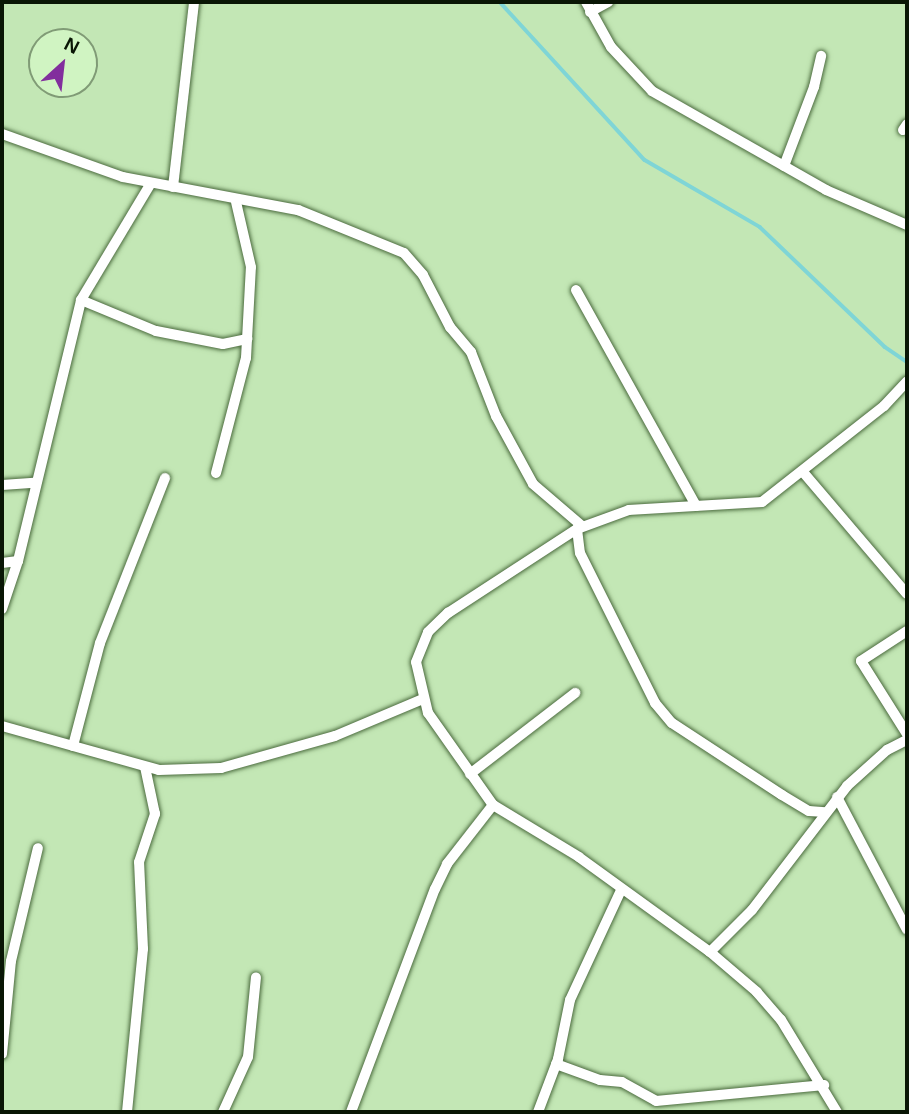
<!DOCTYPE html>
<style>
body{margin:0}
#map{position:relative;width:909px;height:1114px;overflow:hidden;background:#c3e7b5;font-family:Arial,sans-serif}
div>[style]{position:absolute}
.stream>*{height:3.5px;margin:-1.75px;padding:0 1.75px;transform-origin:1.75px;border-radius:1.75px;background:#7fd5d6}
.roads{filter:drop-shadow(0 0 2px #4b6b3e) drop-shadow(0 0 2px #4b6b3e)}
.street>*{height:10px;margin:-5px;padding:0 5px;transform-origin:5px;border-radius:5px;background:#fff}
span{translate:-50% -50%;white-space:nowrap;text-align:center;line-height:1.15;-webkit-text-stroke:6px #d0f4c2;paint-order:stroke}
.frame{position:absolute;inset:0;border:4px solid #091605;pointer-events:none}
.north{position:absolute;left:28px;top:28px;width:70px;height:70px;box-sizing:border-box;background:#d0f4c2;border:2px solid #809b76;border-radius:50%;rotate:27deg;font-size:19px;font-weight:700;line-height:28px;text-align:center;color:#091605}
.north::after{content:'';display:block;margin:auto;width:24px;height:32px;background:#822e9d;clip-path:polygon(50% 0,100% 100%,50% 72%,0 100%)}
</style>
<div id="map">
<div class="stream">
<div style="left:500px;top:2px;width:214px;rotate:47.5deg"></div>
<div style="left:645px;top:160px;width:133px;rotate:30.2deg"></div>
<div style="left:760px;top:227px;width:173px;rotate:43.8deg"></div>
<div style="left:885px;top:347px;width:27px;rotate:34deg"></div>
</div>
<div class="roads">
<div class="street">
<div style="left:586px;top:2px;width:51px;rotate:60.9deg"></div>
<div style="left:611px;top:47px;width:60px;rotate:47deg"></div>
<div style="left:652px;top:91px;width:200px;rotate:29.6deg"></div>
<div style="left:826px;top:190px;width:88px;rotate:23.4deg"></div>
<div style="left:590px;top:12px;width:21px;rotate:-29deg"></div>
<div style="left:903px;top:130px;width:7px;rotate:-56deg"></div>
<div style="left:2px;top:134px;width:128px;rotate:19.6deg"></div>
<div style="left:123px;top:177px;width:178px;rotate:10.7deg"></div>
<div style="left:298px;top:210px;width:114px;rotate:22.1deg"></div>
<div style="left:404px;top:253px;width:29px;rotate:49deg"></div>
<div style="left:423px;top:275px;width:59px;rotate:62.6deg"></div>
<div style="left:450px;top:327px;width:33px;rotate:50deg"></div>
<div style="left:471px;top:352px;width:69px;rotate:68.7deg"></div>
<div style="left:496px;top:416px;width:77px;rotate:61.4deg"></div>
<div style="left:533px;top:484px;width:65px;rotate:40.6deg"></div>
<div style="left:784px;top:166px;width:85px;rotate:-69.2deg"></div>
<div style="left:814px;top:87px;width:32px;rotate:-77deg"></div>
<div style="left:173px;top:187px;width:186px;rotate:-83.5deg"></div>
<div style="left:576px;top:290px;width:247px;rotate:60.9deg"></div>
<div style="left:81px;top:300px;width:81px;rotate:22.5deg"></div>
<div style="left:156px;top:331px;width:68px;rotate:11deg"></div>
<div style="left:223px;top:344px;width:25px;rotate:-12deg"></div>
<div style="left:803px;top:472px;width:160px;rotate:49.6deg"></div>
<div style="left:216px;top:473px;width:119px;rotate:-75.4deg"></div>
<div style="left:246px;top:358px;width:91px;rotate:-86.9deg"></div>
<div style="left:251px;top:267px;width:67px;rotate:-103deg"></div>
<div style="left:165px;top:478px;width:177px;rotate:111.5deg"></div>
<div style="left:100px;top:643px;width:106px;rotate:104.7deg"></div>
<div style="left:73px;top:746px;width:89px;rotate:15.6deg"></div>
<div style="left:159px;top:770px;width:62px;rotate:-1.8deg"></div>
<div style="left:221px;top:768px;width:118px;rotate:-15.7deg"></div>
<div style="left:335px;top:736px;width:95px;rotate:-22.8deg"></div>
<div style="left:2px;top:485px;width:32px;rotate:-4deg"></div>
<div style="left:577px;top:529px;width:24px;rotate:83deg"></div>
<div style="left:580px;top:553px;width:168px;rotate:63.4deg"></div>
<div style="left:655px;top:703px;width:26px;rotate:50deg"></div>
<div style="left:672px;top:723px;width:131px;rotate:33.2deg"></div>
<div style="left:782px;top:795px;width:31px;rotate:31deg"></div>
<div style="left:809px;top:811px;width:16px;rotate:4deg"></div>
<div style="left:2px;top:563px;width:16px;rotate:-7deg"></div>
<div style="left:2px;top:609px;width:51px;rotate:-71.6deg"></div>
<div style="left:18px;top:561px;width:268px;rotate:-76.4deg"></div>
<div style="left:81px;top:300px;width:136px;rotate:-59.1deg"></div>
<div style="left:907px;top:631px;width:55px;rotate:146.9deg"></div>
<div style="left:861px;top:661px;width:86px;rotate:57.8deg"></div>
<div style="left:2px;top:726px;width:74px;rotate:15.7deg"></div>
<div style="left:470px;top:774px;width:133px;rotate:-37.6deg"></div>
<div style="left:837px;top:797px;width:150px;rotate:62.2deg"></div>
<div style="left:710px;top:952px;width:59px;rotate:-45deg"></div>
<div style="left:752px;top:910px;width:156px;rotate:-52.5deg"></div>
<div style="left:847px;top:786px;width:54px;rotate:-42deg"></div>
<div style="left:887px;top:750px;width:22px;rotate:-27deg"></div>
<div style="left:2px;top:1054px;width:93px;rotate:-84.5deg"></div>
<div style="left:11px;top:961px;width:116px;rotate:-76.6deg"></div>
<div style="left:556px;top:1064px;width:47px;rotate:20deg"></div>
<div style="left:600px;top:1080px;width:22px;rotate:5deg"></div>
<div style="left:622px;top:1082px;width:39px;rotate:29deg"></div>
<div style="left:656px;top:1101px;width:169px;rotate:-5.4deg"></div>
<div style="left:127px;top:1112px;width:164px;rotate:-84.4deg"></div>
<div style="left:143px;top:949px;width:87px;rotate:-92.6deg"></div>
<div style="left:139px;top:862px;width:51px;rotate:-71.6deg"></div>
<div style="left:155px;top:814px;width:48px;rotate:-102deg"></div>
<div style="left:223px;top:1112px;width:60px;rotate:-65.6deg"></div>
<div style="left:248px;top:1057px;width:80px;rotate:-84.3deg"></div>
<div style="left:351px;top:1112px;width:238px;rotate:-69.4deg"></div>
<div style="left:435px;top:889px;width:28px;rotate:-64deg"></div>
<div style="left:447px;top:864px;width:75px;rotate:-52.1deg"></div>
<div style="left:538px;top:1112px;width:57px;rotate:-69.3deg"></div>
<div style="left:558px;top:1059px;width:60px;rotate:-78.5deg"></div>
<div style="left:570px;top:1000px;width:121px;rotate:-65.1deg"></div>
<div style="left:837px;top:1112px;width:108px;rotate:-121.3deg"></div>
<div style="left:781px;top:1020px;width:37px;rotate:-131deg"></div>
<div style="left:757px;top:992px;width:62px;rotate:-139.6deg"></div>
<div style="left:710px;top:952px;width:162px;rotate:-144.1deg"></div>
<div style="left:579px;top:857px;width:100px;rotate:-148.8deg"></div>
<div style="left:493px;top:805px;width:113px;rotate:-125.2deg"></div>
<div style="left:428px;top:713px;width:52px;rotate:-103.2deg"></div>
<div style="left:416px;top:662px;width:32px;rotate:-68deg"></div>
<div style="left:428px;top:632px;width:28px;rotate:-44deg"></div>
<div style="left:448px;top:613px;width:154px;rotate:-33.1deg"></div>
<div style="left:577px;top:529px;width:55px;rotate:-20.1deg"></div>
<div style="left:629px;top:510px;width:133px;rotate:-3.4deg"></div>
<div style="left:762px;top:502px;width:155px;rotate:-38.2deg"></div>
<div style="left:884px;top:406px;width:34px;rotate:-47deg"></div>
</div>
</div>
<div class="frame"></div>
<div class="north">N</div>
</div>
